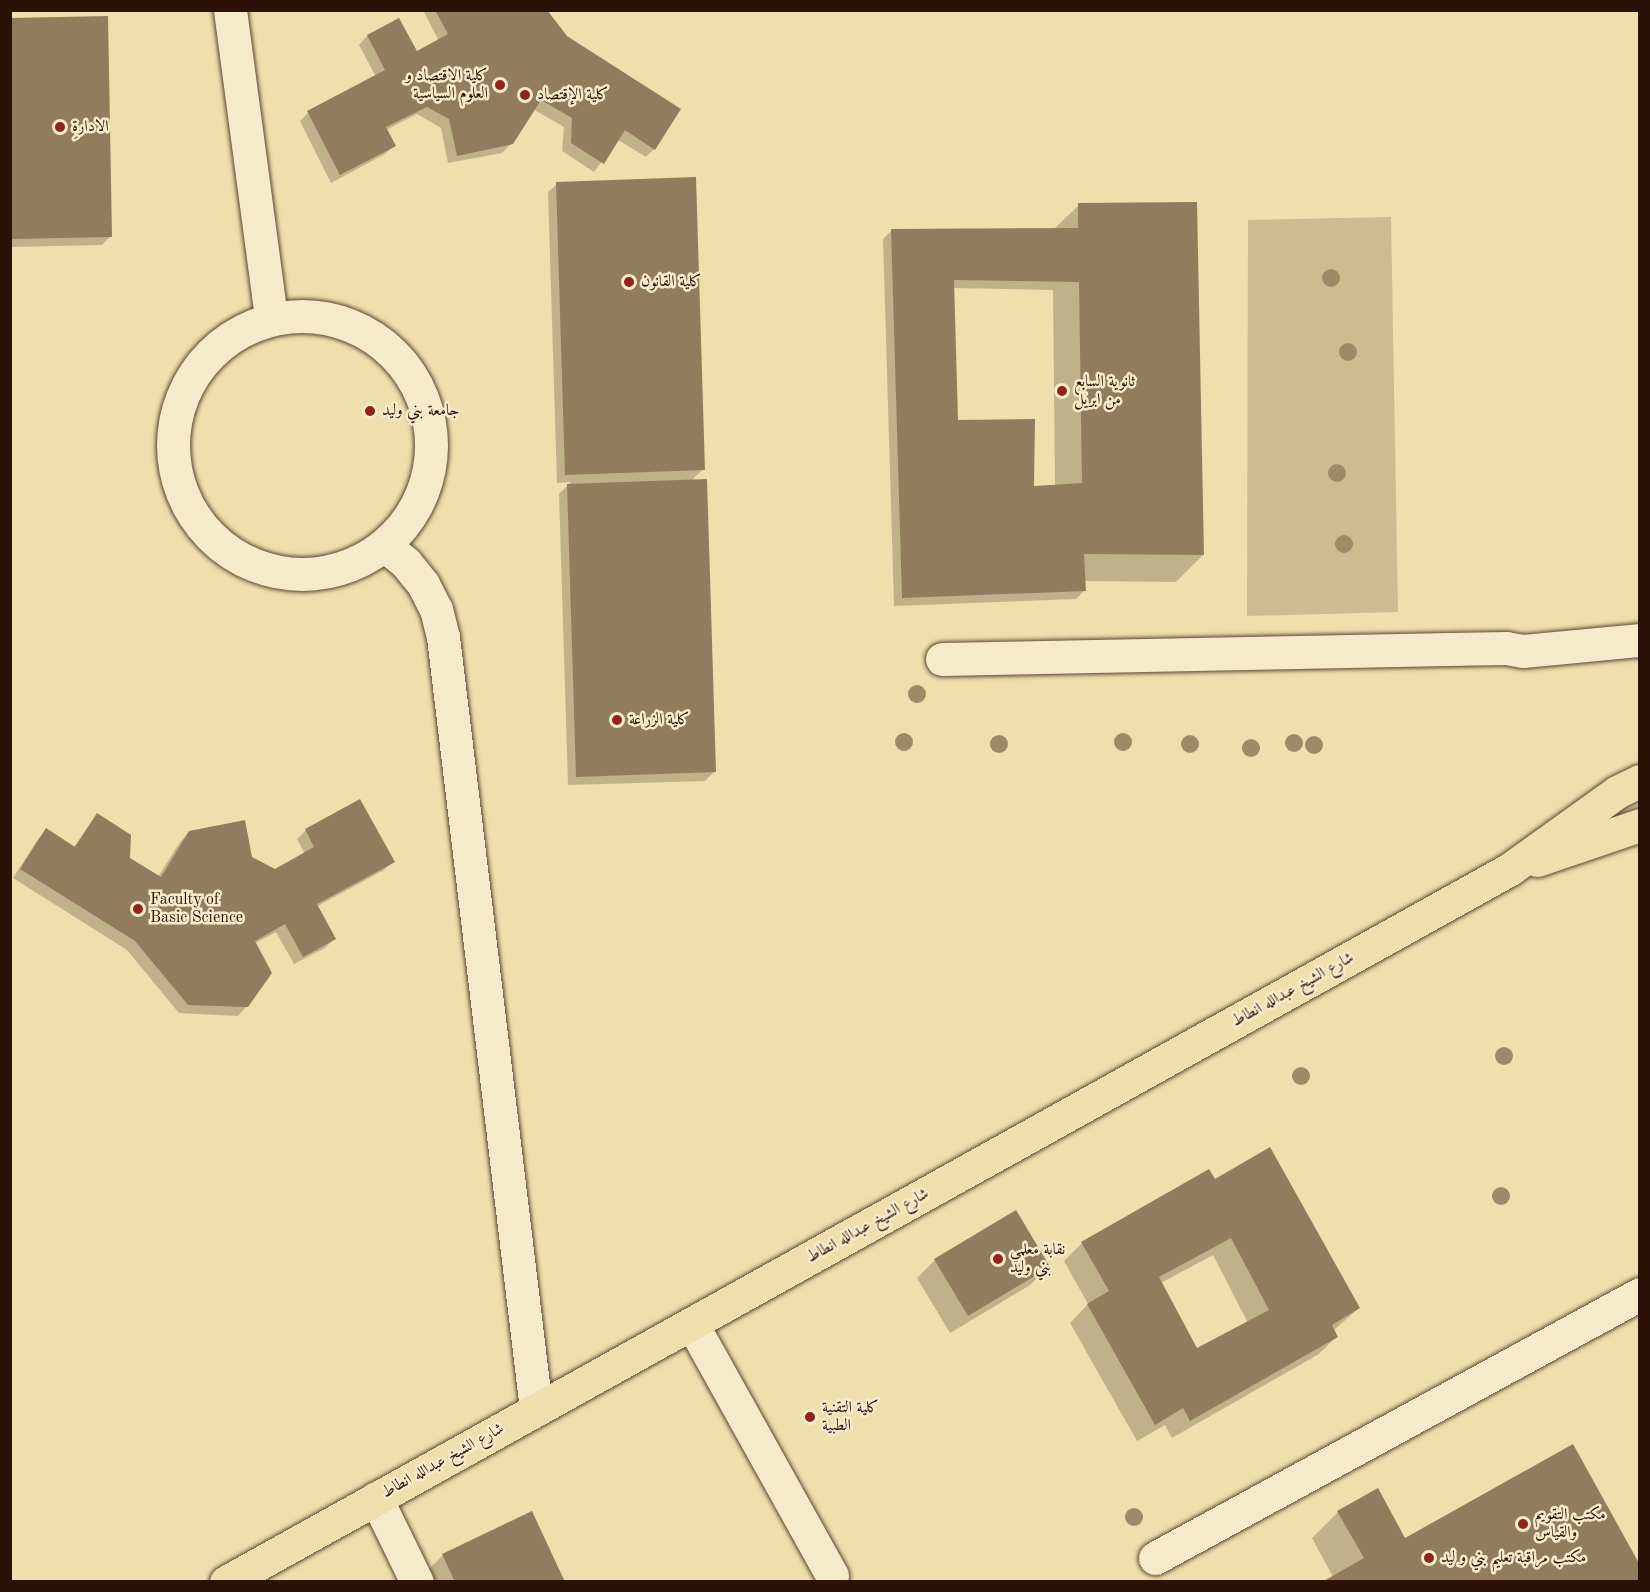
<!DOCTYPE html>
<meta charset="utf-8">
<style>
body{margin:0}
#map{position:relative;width:1650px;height:1592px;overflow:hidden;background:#efdfad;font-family:"Old Standard TT",Amiri,serif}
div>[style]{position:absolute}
.green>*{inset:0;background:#cebc91}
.shadow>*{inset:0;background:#0003}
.building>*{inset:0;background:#917d5d}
.roads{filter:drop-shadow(0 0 2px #5d4530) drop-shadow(0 0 2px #5d4530)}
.minor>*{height:33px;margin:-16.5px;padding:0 16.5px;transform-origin:16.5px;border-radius:16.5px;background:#f5eaca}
.minor>.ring{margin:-16.5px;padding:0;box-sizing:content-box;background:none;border:33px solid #f5eaca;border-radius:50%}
.major>*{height:33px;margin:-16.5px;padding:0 16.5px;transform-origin:16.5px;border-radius:16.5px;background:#efdfad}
.trees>*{width:18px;height:18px;margin:-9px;border-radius:50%;background:#9f8a68}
.dots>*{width:16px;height:16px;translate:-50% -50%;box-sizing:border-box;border:3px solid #f5eaca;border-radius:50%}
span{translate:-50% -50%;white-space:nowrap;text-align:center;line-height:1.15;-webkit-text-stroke:5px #f5eaca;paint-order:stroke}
.poi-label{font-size:16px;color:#2c1206}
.right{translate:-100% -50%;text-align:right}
.left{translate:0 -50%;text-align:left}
.street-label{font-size:16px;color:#2c1206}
.frame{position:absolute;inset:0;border:12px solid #2c1206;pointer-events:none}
</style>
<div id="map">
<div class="green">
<div style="clip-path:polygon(1391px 217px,1398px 612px,1247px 616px,1248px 220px)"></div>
</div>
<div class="shadow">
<div style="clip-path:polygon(423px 10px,545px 10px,654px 149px,646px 157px,618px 140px,594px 172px,562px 151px,564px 127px,533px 109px,511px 144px,502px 153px,448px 163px,441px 128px,417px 114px,386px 130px,394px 146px,385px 154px,331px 183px,300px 121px,308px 113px,376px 77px,359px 45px,367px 36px,399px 20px,416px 53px,439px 41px)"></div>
<div style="clip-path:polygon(10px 19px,111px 236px,102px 245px,10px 247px)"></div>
<div style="clip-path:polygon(557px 184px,703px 469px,691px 481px,714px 772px,705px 781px,568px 785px,559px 494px,571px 482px,557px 483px,548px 192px)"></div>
<div style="clip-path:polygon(evenodd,1079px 205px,1203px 555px,1176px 582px,1084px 581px,1085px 590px,1076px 599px,894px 606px,883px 239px,891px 231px,1054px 229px,1079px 205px,953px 288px,1053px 290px,1055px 486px,1033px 488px,956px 422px,953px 288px)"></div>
<div style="clip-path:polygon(97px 815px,128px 859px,158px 877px,180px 842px,189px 833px,275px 870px,305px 854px,297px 839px,306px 830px,393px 862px,384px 870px,316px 907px,334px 939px,325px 948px,294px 964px,276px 932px,254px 944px,247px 1006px,238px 1016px,179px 1013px,127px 950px,13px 878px,38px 839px,46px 830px,73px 848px)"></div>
<div style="clip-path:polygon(evenodd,1214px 1181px,1359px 1308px,1334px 1330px,1337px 1336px,1319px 1354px,1172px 1438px,1165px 1425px,1137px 1441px,1070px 1323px,1088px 1304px,1064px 1261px,1082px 1243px,1214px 1181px,1213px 1255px,1248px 1323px,1197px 1350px,1161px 1283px,1213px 1255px)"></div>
<div style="clip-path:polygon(935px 1260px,1048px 1267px,1030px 1285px,950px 1333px,917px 1278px)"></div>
<div style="clip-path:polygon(1338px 1512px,1405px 1540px,1333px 1577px,1312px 1538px)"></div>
<div style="clip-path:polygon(443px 1555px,563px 1582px,429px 1582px,425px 1573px)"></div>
</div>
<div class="building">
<div style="clip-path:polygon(435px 10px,547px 10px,567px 36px,681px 109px,655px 150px,625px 130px,604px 164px,571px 143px,572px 118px,541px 100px,513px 144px,457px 156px,449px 119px,427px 107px,386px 127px,396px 146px,340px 175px,307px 111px,385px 70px,367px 35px,399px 18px,417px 51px,448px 34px)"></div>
<div style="clip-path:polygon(108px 16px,112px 237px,10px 239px,10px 18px)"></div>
<div style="clip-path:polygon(696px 177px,705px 470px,565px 475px,556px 182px)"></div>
<div style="clip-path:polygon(evenodd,1197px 202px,1204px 555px,1084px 554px,1086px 591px,902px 598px,891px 229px,1078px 228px,1078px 203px,1197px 202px,954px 280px,1079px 282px,1082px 483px,1034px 486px,1035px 419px,958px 420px,954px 280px)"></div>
<div style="clip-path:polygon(707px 479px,716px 772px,576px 777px,567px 484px)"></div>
<div style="clip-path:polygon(360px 799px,395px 862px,317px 904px,336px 939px,303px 957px,285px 924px,255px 941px,272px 973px,248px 1007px,188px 1005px,135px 941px,20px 869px,46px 828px,75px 847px,97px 813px,131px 835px,130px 858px,161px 877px,189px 831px,245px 820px,252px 857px,275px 869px,314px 847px,305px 829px)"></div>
<div style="clip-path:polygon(evenodd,1270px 1147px,1360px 1308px,1332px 1325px,1338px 1337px,1190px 1421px,1183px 1408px,1155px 1425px,1087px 1304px,1109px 1291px,1081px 1242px,1209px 1169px,1215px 1179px,1270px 1147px,1231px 1238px,1269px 1310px,1197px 1348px,1159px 1277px,1231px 1238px)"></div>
<div style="clip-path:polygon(1016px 1210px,1050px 1267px,968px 1316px,934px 1259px)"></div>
<div style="clip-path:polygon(1573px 1444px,1640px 1565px,1640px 1582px,1322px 1582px,1364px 1558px,1337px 1511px,1378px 1488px,1405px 1538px)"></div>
<div style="clip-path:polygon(532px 1511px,565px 1582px,455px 1582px,442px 1554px)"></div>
</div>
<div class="roads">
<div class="minor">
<div style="left:230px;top:10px;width:311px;rotate:82.4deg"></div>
<div class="ring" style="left:173px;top:316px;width:225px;height:225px"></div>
<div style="left:384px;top:545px;width:28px;rotate:39deg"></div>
<div style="left:406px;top:563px;width:27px;rotate:51deg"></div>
<div style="left:423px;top:584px;width:28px;rotate:63deg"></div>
<div style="left:436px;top:609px;width:29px;rotate:76deg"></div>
<div style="left:443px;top:637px;width:778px;rotate:83.13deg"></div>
<div style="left:942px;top:659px;width:564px;rotate:-1.12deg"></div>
<div style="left:1506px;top:648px;width:17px;rotate:10deg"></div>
<div style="left:1523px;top:651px;width:118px;rotate:-5.4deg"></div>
<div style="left:692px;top:1324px;width:288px;rotate:60.9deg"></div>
<div style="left:376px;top:1498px;width:93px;rotate:64deg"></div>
<div style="left:1155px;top:1558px;width:552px;rotate:-28.56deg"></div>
</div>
<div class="major">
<div style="left:1537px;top:860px;width:109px;rotate:-18.8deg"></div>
<div style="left:226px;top:1582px;width:1469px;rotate:-29.04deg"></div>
<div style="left:1510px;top:869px;width:132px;rotate:-35.7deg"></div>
<div style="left:1617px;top:792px;width:25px;rotate:-26deg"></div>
</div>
</div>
<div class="trees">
<div style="left:1331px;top:278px"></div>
<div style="left:1348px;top:352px"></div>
<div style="left:1337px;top:473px"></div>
<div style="left:1344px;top:544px"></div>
<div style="left:917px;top:694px"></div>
<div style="left:904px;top:742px"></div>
<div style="left:1123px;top:742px"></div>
<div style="left:1294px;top:743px"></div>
<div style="left:999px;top:744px"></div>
<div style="left:1190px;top:744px"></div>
<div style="left:1314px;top:745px"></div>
<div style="left:1251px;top:748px"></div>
<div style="left:1504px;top:1056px"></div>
<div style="left:1301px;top:1076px"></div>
<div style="left:1501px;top:1196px"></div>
<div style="left:1134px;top:1517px"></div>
</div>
<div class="dots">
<div style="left:500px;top:85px;background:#8f2418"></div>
<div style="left:525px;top:95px;background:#8f2418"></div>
<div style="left:60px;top:127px;background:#8f2418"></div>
<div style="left:629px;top:282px;background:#8f2418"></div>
<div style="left:1062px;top:391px;background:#8f2418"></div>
<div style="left:370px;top:411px;background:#8f2418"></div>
<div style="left:617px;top:720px;background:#8f2418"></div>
<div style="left:138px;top:909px;background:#8f2418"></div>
<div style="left:998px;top:1259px;background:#8f2418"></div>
<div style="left:810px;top:1417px;background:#8f2418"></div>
<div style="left:1523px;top:1524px;background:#8f2418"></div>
<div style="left:1429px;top:1558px;background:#8f2418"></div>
</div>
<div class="poi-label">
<span class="right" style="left:488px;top:85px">كلية الاقتصاد و<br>العلوم السياسية</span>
<span class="left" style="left:537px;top:95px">كلية الإقتصاد</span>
<span class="left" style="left:72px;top:127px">ِالادارة</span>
<span class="left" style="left:641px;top:282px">كلية القانون</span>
<span class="left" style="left:1074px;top:391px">ثانوية السابع<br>من ابريل</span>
<span class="left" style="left:382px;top:411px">جامعة بني وليد</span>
<span class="left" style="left:629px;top:720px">كلية الزراعة</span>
<span class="left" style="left:150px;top:909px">Faculty of<br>Basic Science</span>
<span class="left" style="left:1010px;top:1259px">نقابة معلمي<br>بني وليد</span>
<span class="left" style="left:822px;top:1417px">كلية التقنية<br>الطبية</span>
<span class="left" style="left:1535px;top:1524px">مكتب التقويم<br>والقياس</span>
<span class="left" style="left:1441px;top:1558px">مكتب مراقبة تعليم بني و ليد</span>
</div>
<div class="street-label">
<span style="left:1293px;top:990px;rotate:-29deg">شارع الشيخ عبدالله انطاط</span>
<span style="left:868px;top:1226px;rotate:-29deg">شارع الشيخ عبدالله انطاط</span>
<span style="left:443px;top:1461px;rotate:-29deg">شارع الشيخ عبدالله انطاط</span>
</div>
<div class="frame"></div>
</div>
